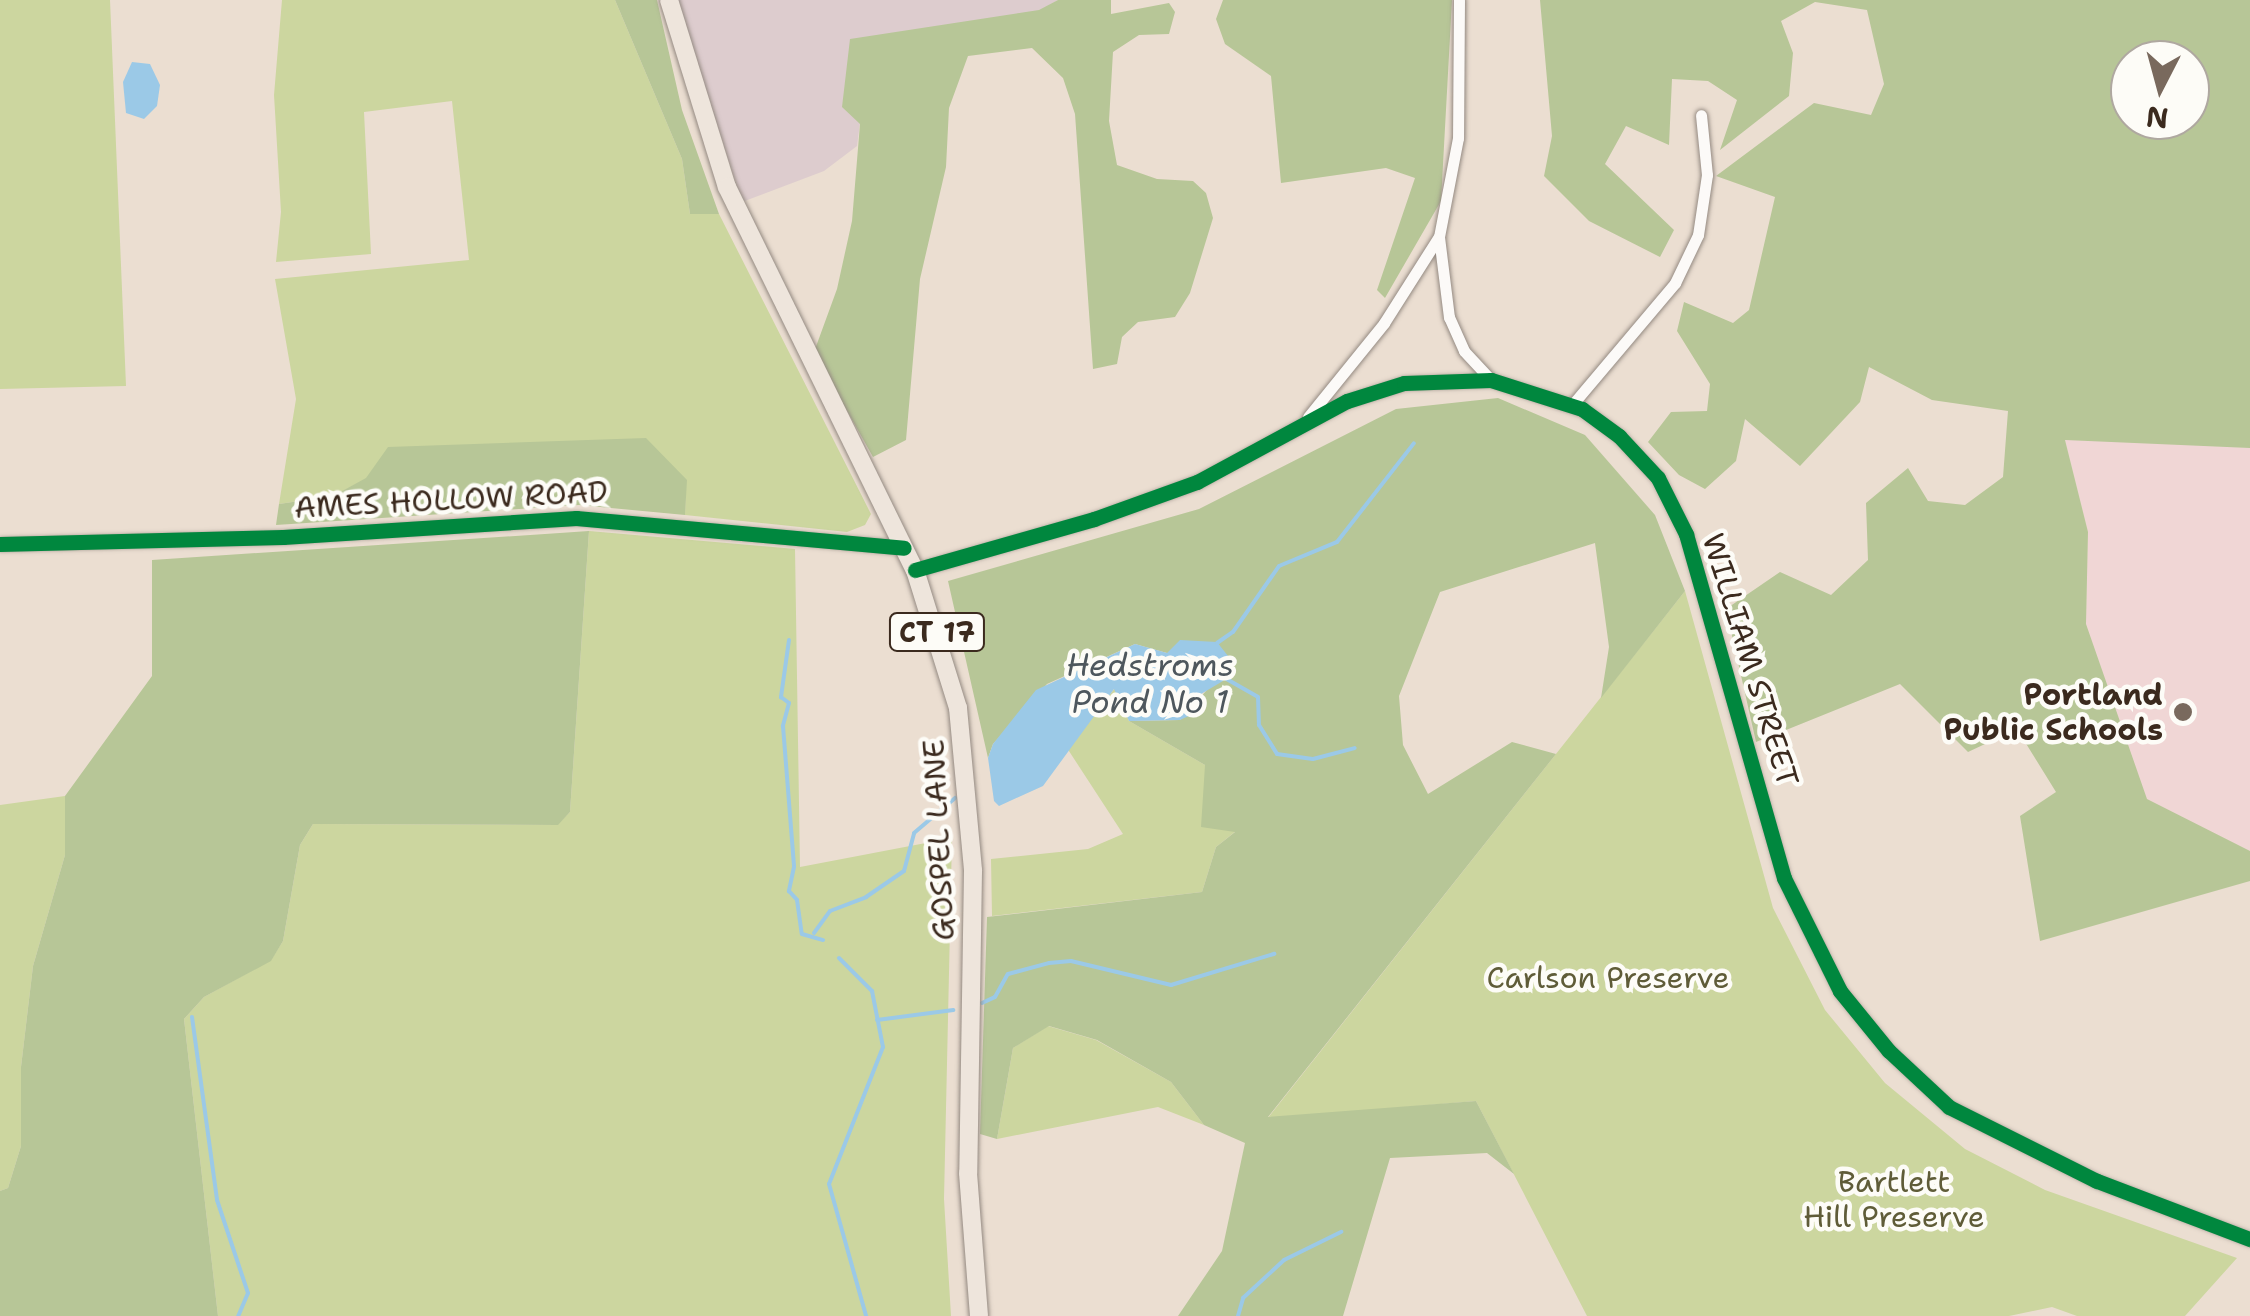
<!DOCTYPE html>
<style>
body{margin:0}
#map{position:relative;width:2250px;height:1316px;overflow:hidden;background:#ebded1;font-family:"Shantell Sans",sans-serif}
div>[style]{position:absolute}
.built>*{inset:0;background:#f0d6d5}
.industrial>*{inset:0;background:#ddccce}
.green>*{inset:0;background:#ccd69f}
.forest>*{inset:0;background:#b7c697}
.water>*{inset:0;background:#9bc9e7}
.stream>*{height:4px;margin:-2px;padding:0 2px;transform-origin:2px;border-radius:2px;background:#9bc9e7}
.roads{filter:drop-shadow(0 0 2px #948a82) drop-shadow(0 0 2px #948a82)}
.minor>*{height:11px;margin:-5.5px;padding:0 5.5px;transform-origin:5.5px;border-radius:5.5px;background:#fcfaf8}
.primary>*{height:18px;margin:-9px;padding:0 9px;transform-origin:9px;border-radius:9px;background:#eee5dc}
.cycleway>*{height:15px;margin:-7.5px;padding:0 7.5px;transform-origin:7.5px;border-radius:7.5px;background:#00873e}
.dots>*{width:28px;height:28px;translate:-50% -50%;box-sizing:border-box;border:5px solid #fdfcf7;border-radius:50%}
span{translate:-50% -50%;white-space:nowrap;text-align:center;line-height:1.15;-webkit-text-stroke:9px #fdfcf7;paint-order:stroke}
.shield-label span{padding:2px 8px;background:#fdfcf7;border:2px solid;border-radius:8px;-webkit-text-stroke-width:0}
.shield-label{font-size:28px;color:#3b2a1e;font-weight:700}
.street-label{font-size:30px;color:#3b2a1e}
.poi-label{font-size:30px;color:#3b2a1e;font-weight:700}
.right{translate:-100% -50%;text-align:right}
.park-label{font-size:30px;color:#5f5c38}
.water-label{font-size:32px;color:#4e575d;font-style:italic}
.north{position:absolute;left:2110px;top:40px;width:100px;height:100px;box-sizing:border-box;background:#fdfcf7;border:2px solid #afa8a0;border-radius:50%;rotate:186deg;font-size:28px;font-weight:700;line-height:40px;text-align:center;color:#3b2a1e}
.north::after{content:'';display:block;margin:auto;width:35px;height:45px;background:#79695d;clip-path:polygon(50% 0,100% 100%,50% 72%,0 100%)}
</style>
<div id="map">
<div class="built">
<div style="clip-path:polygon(2065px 439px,2250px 448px,2250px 851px,2147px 800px,2086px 624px,2088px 532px)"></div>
</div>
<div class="industrial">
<div style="clip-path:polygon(677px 0,1058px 0,860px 123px,857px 146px,824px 171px,742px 202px)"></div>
</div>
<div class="green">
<div style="clip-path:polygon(0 0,110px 0,126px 386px,0 389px)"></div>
<div style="clip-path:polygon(282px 0,615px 0,682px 159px,690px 214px,719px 214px,871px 514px,865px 525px,847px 532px,685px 515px,686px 480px,366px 479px,333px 496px,279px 504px,296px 399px,275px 279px,469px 260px,452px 101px,364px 112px,371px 254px,276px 262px,281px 212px,274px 95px)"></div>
<div style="clip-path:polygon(589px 531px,795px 549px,800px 867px,952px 838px,944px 1199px,951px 1316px,218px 1316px,184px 1019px,204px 997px,271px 960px,283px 941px,300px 845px,313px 824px,557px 825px,570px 812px)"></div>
<div style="clip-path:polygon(1685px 591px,1773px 908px,1825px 1010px,1885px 1083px,1965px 1149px,2045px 1190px,2237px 1258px,2185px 1316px,2077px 1316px,2052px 1307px,2009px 1316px,1587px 1316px,1476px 1101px,1267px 1119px)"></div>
<div style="clip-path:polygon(1115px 688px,1129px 721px,1205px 765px,1236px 831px,1216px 847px,1202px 892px,992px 916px,991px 859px,1088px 849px,1123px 834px,1067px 748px)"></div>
<div style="clip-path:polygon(65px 796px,65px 855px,33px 966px,21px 1067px,21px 1146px,8px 1188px,0 1191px,0 805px)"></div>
<div style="clip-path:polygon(1048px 1026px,1096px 1040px,1171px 1082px,1204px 1125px,1158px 1107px,997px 1139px,1013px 1048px)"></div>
</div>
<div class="forest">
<div style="clip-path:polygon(615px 0,657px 0,682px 110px,719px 214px,690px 214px,682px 159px)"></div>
<div style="clip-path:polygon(1058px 0,1111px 0,1111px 14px,1169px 3px,1175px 12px,1169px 34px,1139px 35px,1113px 52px,1109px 121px,1117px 165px,1157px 179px,1193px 181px,1206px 193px,1213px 218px,1190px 293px,1175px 317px,1138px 322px,1122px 337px,1117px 364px,1093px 369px,1075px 114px,1063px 78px,1032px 48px,968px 56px,949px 108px,946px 167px,920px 279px,906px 440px,873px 457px,814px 352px,837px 289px,852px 221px,860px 124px,842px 107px,850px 39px,1039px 10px)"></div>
<div style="clip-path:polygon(1223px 0,1452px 0,1441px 201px,1385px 298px,1377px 290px,1415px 178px,1386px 168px,1281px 183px,1271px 76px,1225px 44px,1216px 19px)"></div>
<div style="clip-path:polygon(evenodd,1540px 0,2250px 0,2250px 448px,2065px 440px,2088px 532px,2086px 624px,2147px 799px,2250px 851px,2250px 881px,2040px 941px,2020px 816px,2056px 792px,2017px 729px,1968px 752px,1900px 684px,1756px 742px,1726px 609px,1780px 572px,1831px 595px,1868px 560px,1866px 503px,1908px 468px,1928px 501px,1965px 505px,2003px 477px,2008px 411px,1932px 400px,1869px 367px,1860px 402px,1800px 466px,1745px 419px,1736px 461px,1705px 489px,1679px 475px,1648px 442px,1671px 412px,1707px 411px,1710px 384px,1677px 331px,1684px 302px,1733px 323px,1749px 310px,1775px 197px,1716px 176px,1814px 103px,1871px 115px,1884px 84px,1867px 10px,1815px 2px,1781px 21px,1793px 53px,1789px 96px,1720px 150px,1737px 100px,1708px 81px,1672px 79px,1669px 145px,1626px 126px,1605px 164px,1674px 230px,1660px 257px,1589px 221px,1544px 176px,1552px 136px,1540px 0,2130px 60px,2190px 60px,2190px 120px,2130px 120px,2130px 60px)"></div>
<div style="clip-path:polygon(1498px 398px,1585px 435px,1655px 515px,1685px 591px,1601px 698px,1609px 647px,1595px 543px,1440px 592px,1399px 696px,1403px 745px,1428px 794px,1512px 742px,1556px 754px,1268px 1117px,1476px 1101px,1514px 1174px,1487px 1153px,1390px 1158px,1343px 1316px,1178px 1316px,1222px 1251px,1245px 1143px,1204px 1125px,1171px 1082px,1097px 1040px,1049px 1026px,1013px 1048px,997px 1139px,980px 1134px,987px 917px,1202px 892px,1216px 847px,1235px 832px,1201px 827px,1205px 765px,1129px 721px,1180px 720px,1214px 682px,1167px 653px,1135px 644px,1047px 684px,993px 744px,988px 758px,948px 581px,1199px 509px,1396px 409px)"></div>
<div style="clip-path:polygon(646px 438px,687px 480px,685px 515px,579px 505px,276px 525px,279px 504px,333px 496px,366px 478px,388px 447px)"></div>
<div style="clip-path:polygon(589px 531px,570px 812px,558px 825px,313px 824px,300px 845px,283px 941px,271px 961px,204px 997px,184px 1019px,218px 1316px,0 1316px,0 1191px,8px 1188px,21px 1146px,21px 1067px,33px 966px,65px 855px,65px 796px,152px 676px,152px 560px)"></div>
</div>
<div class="water">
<div style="clip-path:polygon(132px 62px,150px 64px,160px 85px,157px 106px,144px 119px,126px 113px,123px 82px)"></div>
<div style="clip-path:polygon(1180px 640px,1217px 642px,1228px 656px,1223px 681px,1201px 694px,1193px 714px,1180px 720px,1129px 721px,1114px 689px,1043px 786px,999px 806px,994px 801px,988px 758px,993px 744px,1036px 690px,1135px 644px,1167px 653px)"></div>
</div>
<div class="stream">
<div style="left:789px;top:640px;width:58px;rotate:98deg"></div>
<div style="left:781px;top:697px;width:10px;rotate:37deg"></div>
<div style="left:789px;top:703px;width:24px;rotate:105deg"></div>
<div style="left:783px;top:726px;width:141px;rotate:85.5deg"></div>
<div style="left:794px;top:867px;width:25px;rotate:102deg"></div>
<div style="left:789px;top:891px;width:12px;rotate:48deg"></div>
<div style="left:797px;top:900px;width:34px;rotate:82deg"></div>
<div style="left:802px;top:934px;width:22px;rotate:16deg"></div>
<div style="left:1217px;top:643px;width:19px;rotate:-35deg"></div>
<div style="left:1233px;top:632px;width:80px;rotate:-55.1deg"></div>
<div style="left:1279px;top:566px;width:63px;rotate:-22.5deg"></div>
<div style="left:1337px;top:542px;width:125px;rotate:-52.1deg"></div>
<div style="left:1223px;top:677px;width:40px;rotate:29.7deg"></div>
<div style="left:1258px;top:697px;width:28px;rotate:88deg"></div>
<div style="left:1259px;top:725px;width:34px;rotate:58deg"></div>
<div style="left:1277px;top:754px;width:36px;rotate:8deg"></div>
<div style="left:1313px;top:759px;width:43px;rotate:-14.7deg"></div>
<div style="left:814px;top:933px;width:27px;rotate:-54deg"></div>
<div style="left:830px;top:911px;width:39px;rotate:-21deg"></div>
<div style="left:866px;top:897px;width:46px;rotate:-34.4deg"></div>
<div style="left:904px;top:871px;width:39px;rotate:-75deg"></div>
<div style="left:914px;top:833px;width:54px;rotate:-40.5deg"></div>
<div style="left:839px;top:958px;width:47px;rotate:45deg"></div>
<div style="left:872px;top:991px;width:57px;rotate:78.9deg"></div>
<div style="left:883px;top:1047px;width:147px;rotate:111.5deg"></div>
<div style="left:829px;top:1184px;width:137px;rotate:74.3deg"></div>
<div style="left:982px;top:1003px;width:14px;rotate:-25deg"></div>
<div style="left:995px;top:997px;width:26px;rotate:-61deg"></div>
<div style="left:1008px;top:974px;width:42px;rotate:-15deg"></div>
<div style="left:1049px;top:963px;width:22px;rotate:-5deg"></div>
<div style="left:1071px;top:961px;width:103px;rotate:13.5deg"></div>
<div style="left:1171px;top:985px;width:108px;rotate:-16.8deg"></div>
<div style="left:192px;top:1017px;width:185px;rotate:82.2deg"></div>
<div style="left:217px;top:1200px;width:98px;rotate:71.6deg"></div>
<div style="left:248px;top:1293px;width:25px;rotate:113deg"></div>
<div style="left:877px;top:1020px;width:77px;rotate:-7.5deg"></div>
<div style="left:1238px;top:1316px;width:19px;rotate:-74deg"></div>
<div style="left:1243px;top:1298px;width:56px;rotate:-42.8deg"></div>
<div style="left:1284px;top:1260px;width:64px;rotate:-26.2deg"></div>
</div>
<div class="roads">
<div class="minor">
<div style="left:1459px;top:0;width:138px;rotate:90.4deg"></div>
<div style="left:1458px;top:138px;width:101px;rotate:100.9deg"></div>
<div style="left:1439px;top:237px;width:81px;rotate:82.9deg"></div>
<div style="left:1449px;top:317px;width:37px;rotate:66deg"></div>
<div style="left:1464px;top:351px;width:40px;rotate:47deg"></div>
<div style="left:1572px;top:405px;width:160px;rotate:-49.8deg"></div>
<div style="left:1675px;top:283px;width:53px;rotate:-64.4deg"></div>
<div style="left:1698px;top:235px;width:61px;rotate:-81.5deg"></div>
<div style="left:1707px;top:175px;width:60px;rotate:-95.7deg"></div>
<div style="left:1308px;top:417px;width:121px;rotate:-51deg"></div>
<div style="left:1384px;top:323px;width:101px;rotate:-57.6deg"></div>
<div style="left:0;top:544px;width:283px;rotate:-1.4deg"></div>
<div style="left:283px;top:537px;width:294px;rotate:-3.7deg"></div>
<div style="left:576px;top:518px;width:329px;rotate:5.2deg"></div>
<div style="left:915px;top:570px;width:186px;rotate:-15.9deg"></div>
<div style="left:1094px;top:519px;width:109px;rotate:-19.8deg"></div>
<div style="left:1197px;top:482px;width:170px;rotate:-28.4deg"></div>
<div style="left:1347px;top:401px;width:60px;rotate:-17.5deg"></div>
<div style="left:1404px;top:383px;width:87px;rotate:-2deg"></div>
<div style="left:1491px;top:380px;width:96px;rotate:17.7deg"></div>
<div style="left:1582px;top:409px;width:46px;rotate:36.1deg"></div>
<div style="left:1619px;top:436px;width:57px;rotate:47.1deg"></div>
<div style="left:1658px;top:478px;width:63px;rotate:63.4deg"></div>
<div style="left:1686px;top:534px;width:358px;rotate:74.1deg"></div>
<div style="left:1784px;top:878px;width:126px;rotate:63.6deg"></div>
<div style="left:1840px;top:991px;width:77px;rotate:50.8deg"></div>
<div style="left:1889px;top:1051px;width:82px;rotate:43deg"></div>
<div style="left:1949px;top:1107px;width:165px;rotate:26.6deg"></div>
<div style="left:2097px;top:1181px;width:164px;rotate:20.8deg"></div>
</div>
<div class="primary">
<div style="left:669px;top:0;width:196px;rotate:72.8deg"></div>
<div style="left:727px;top:187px;width:427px;rotate:63.9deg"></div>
<div style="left:915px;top:570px;width:145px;rotate:72.7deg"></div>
<div style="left:958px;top:708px;width:164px;rotate:84.7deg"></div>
<div style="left:973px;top:871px;width:302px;rotate:90.9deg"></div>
<div style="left:968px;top:1173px;width:143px;rotate:85.6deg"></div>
</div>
</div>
<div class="cycleway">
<div style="left:0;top:544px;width:283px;rotate:-1.4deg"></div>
<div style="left:283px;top:537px;width:294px;rotate:-3.7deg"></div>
<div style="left:576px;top:518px;width:329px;rotate:5.2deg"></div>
<div style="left:915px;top:570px;width:186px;rotate:-15.9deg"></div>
<div style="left:1094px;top:519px;width:109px;rotate:-19.8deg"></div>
<div style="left:1197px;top:482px;width:170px;rotate:-28.4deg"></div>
<div style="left:1347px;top:401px;width:60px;rotate:-17.5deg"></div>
<div style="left:1404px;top:383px;width:87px;rotate:-2deg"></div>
<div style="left:1491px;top:380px;width:96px;rotate:17.7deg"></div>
<div style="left:1582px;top:409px;width:46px;rotate:36.1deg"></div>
<div style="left:1619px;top:436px;width:57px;rotate:47.1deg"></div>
<div style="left:1658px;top:478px;width:63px;rotate:63.4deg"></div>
<div style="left:1686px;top:534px;width:358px;rotate:74.1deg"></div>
<div style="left:1784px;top:878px;width:126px;rotate:63.6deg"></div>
<div style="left:1840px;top:991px;width:77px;rotate:50.8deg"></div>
<div style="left:1889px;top:1051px;width:82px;rotate:43deg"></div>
<div style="left:1949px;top:1107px;width:165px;rotate:26.6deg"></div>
<div style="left:2097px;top:1181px;width:164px;rotate:20.8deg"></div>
</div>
<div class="dots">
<div style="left:2183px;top:712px;background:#79695d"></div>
</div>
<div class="shield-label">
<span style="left:937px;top:632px">CT 17</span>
</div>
<div class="street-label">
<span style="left:451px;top:500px;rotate:-3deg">AMES HOLLOW ROAD</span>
<span style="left:1750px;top:660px;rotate:73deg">WILLIAM STREET</span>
<span style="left:939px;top:840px;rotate:-93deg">GOSPEL LANE</span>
</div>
<div class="poi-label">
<span class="right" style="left:2163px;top:712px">Portland<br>Public Schools</span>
</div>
<div class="park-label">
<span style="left:1608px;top:978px">Carlson Preserve</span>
<span style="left:1894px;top:1199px">Bartlett<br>Hill Preserve</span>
</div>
<div class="water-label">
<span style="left:1150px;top:684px">Hedstroms<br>Pond No 1</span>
</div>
<div class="north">N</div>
</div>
